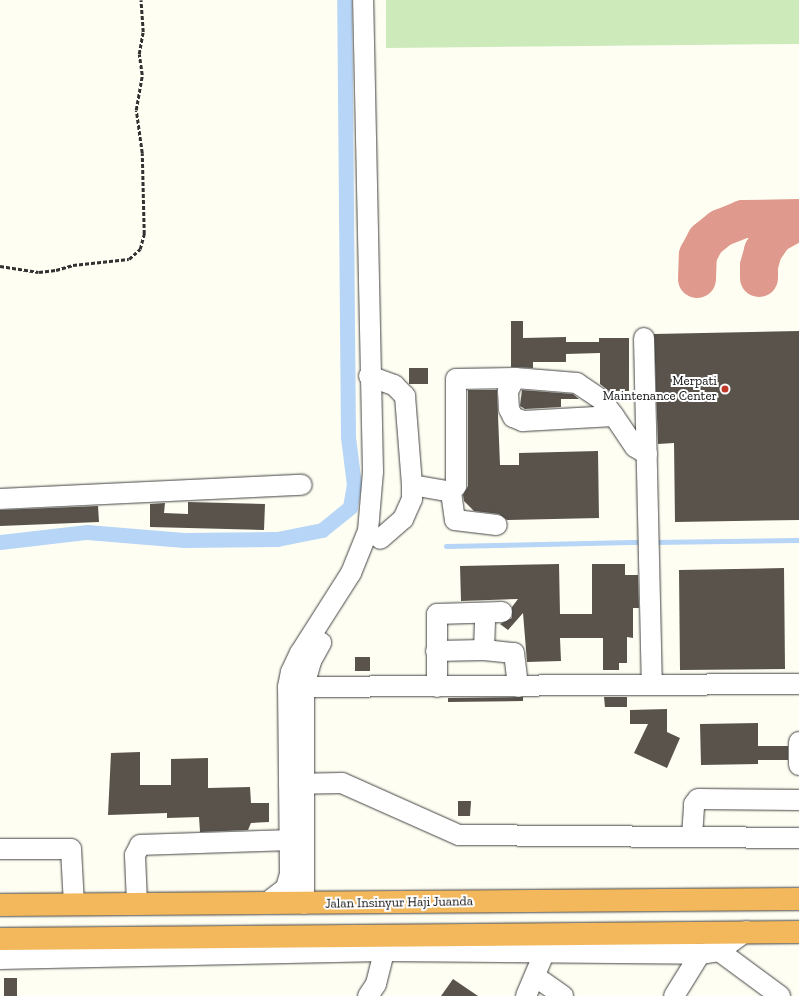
<!DOCTYPE html>
<style>
body{margin:0}
#map{position:relative;width:799px;height:996px;overflow:hidden;background:#fffef3;font-family:"Zilla Slab",serif}
div>[style]{position:absolute}
.green>*{inset:0;background:#cdeabb}
.stream>*{height:4.5px;margin:-2.25px;padding:0 2.25px;transform-origin:2.25px;border-radius:2.25px;background:#b7d5f6}
.canal>*{height:15px;margin:-7.5px;padding:0 7.5px;transform-origin:7.5px;border-radius:7.5px;background:#b7d5f6}
.taxiway>*{height:38px;margin:-19px;padding:0 19px;transform-origin:19px;border-radius:19px;background:#e09a8d}
.building>*{inset:0;background:#59534c}
.path>*{height:2.5px;margin-top:-1.25px;transform-origin:0;background:repeating-linear-gradient(90deg,#323232 0 4px,transparent 0 6px)}
.roads{filter:drop-shadow(0 0 1px #434343) drop-shadow(0 0 1px #434343)}
.minor>*{height:20px;margin:-10px;padding:0 10px;transform-origin:10px;border-radius:10px;background:#fff}
.highway>*{height:22px;margin:-11px;padding:0 11px;transform-origin:11px;border-radius:11px;background:#f3b85c}
.dots>*{width:11px;height:11px;translate:-50% -50%;box-sizing:border-box;border:2px solid #fff;border-radius:50%}
span{translate:-50% -50%;white-space:nowrap;text-align:center;line-height:1.15;-webkit-text-stroke:4px #fff;paint-order:stroke}
.poi-label{font-size:13px;color:#101010}
.right{translate:-100% -50%;text-align:right}
.street-label{font-size:13px;color:#101010}
</style>
<div id="map">
<div class="green">
<div style="clip-path:polygon(386px 0,799px 0,799px 44px,386px 48px)"></div>
</div>
<div class="stream">
<div style="left:653px;top:542px;width:146px;rotate:-0.8deg"></div>
<div style="left:446px;top:546px;width:197px;rotate:-1.2deg"></div>
</div>
<div class="canal">
<div style="left:0;top:542px;width:88px;rotate:-6.6deg"></div>
<div style="left:87px;top:532px;width:97px;rotate:4.7deg"></div>
<div style="left:184px;top:540px;width:93px;rotate:-0.6deg"></div>
<div style="left:277px;top:539px;width:46px;rotate:-11.3deg"></div>
<div style="left:322px;top:530px;width:36px;rotate:-39deg"></div>
<div style="left:350px;top:507px;width:22px;rotate:-80deg"></div>
<div style="left:354px;top:485px;width:48px;rotate:-97.1deg"></div>
<div style="left:348px;top:437px;width:437px;rotate:-90.5deg"></div>
</div>
<div class="taxiway">
<div style="left:759px;top:278px;width:12px;rotate:-90deg"></div>
<div style="left:759px;top:266px;width:16px;rotate:-75deg"></div>
<div style="left:763px;top:251px;width:19px;rotate:-55deg"></div>
<div style="left:774px;top:235px;width:29px;rotate:-29deg"></div>
<div style="left:697px;top:279px;width:24px;rotate:-88deg"></div>
<div style="left:698px;top:255px;width:17px;rotate:-62deg"></div>
<div style="left:706px;top:240px;width:19px;rotate:-39deg"></div>
<div style="left:721px;top:228px;width:24px;rotate:-22deg"></div>
<div style="left:743px;top:219px;width:56px;rotate:-1deg"></div>
</div>
<div class="building">
<div style="clip-path:polygon(511px 321px,523px 321px,523px 338px,566px 337px,566px 342px,599px 342px,599px 338px,629px 338px,629px 391px,609px 391px,600px 384px,600px 353px,566px 354px,566px 362px,533px 362px,533px 368px,511px 367px)"></div>
<div style="clip-path:polygon(799px 331px,799px 520px,675px 522px,674px 443px,658px 444px,654px 334px)"></div>
<div style="clip-path:polygon(409px 368px,428px 368px,428px 384px,409px 384px)"></div>
<div style="clip-path:polygon(468px 390px,497px 390px,500px 465px,519px 465px,519px 453px,598px 451px,599px 518px,507px 520px,499px 514px,474px 511px,464px 501px,463px 495px,468px 486px)"></div>
<div style="clip-path:polygon(522px 390px,573px 394px,579px 399px,561px 399px,561px 407px,525px 409px,520px 406px)"></div>
<div style="clip-path:polygon(188px 502px,265px 504px,264px 530px,150px 527px,150px 504px,165px 503px,164px 513px,188px 514px)"></div>
<div style="clip-path:polygon(98px 506px,99px 522px,0 526px,0 510px)"></div>
<div style="clip-path:polygon(559px 564px,560px 614px,592px 614px,592px 564px,625px 564px,625px 575px,638px 575px,639px 608px,633px 608px,633px 638px,627px 637px,627px 663px,619px 663px,619px 670px,603px 670px,603px 638px,560px 638px,561px 661px,527px 662px,523px 613px,508px 630px,500px 624px,512px 618px,512px 607px,518px 599px,461px 601px,460px 566px)"></div>
<div style="clip-path:polygon(784px 568px,785px 669px,680px 670px,679px 570px)"></div>
<div style="clip-path:polygon(355px 657px,370px 657px,370px 671px,355px 671px)"></div>
<div style="clip-path:polygon(523px 697px,523px 701px,448px 702px,448px 698px)"></div>
<div style="clip-path:polygon(604px 697px,627px 697px,627px 707px,605px 707px)"></div>
<div style="clip-path:polygon(667px 709px,667px 732px,680px 738px,667px 768px,634px 753px,648px 724px,630px 724px,630px 710px)"></div>
<div style="clip-path:polygon(758px 723px,758px 746px,788px 746px,788px 760px,758px 760px,758px 764px,701px 765px,700px 724px)"></div>
<div style="clip-path:polygon(140px 752px,140px 785px,171px 785px,171px 759px,208px 758px,208px 788px,250px 787px,251px 803px,269px 803px,269px 822px,251px 823px,248px 830px,200px 832px,199px 817px,167px 818px,167px 813px,108px 815px,111px 753px)"></div>
<div style="clip-path:polygon(458px 801px,471px 801px,470px 816px,458px 816px)"></div>
<div style="clip-path:polygon(4px 978px,17px 978px,17px 996px,4px 996px)"></div>
<div style="clip-path:polygon(453px 979px,478px 996px,441px 996px)"></div>
</div>
<div class="path">
<div style="left:0;top:266px;width:39px;rotate:9deg"></div>
<div style="left:39px;top:272px;width:17px;rotate:-7deg"></div>
<div style="left:56px;top:270px;width:18px;rotate:-16deg"></div>
<div style="left:73px;top:265px;width:56px;rotate:-6.1deg"></div>
<div style="left:129px;top:259px;width:15px;rotate:-42deg"></div>
<div style="left:140px;top:249px;width:16px;rotate:-75deg"></div>
<div style="left:144px;top:234px;width:81px;rotate:-91.4deg"></div>
<div style="left:142px;top:153px;width:43px;rotate:-97.9deg"></div>
<div style="left:136px;top:110px;width:36px;rotate:-80deg"></div>
<div style="left:142px;top:75px;width:21px;rotate:-98deg"></div>
<div style="left:139px;top:54px;width:22px;rotate:-80deg"></div>
<div style="left:143px;top:32px;width:32px;rotate:-94deg"></div>
</div>
<div class="roads">
<div class="minor">
<div style="left:644px;top:338px;width:345px;rotate:88.7deg"></div>
<div style="left:369px;top:376px;width:27px;rotate:20deg"></div>
<div style="left:394px;top:385px;width:16px;rotate:45deg"></div>
<div style="left:405px;top:396px;width:89px;rotate:85.5deg"></div>
<div style="left:412px;top:485px;width:14px;rotate:90deg"></div>
<div style="left:412px;top:499px;width:22px;rotate:114deg"></div>
<div style="left:403px;top:519px;width:30px;rotate:139deg"></div>
<div style="left:614px;top:416px;width:20px;rotate:-127deg"></div>
<div style="left:602px;top:400px;width:30px;rotate:-146deg"></div>
<div style="left:577px;top:383px;width:62px;rotate:-175.4deg"></div>
<div style="left:515px;top:378px;width:15px;rotate:118deg"></div>
<div style="left:508px;top:391px;width:18px;rotate:87deg"></div>
<div style="left:509px;top:409px;width:9px;rotate:63deg"></div>
<div style="left:513px;top:417px;width:11px;rotate:22deg"></div>
<div style="left:523px;top:421px;width:91px;rotate:-3.1deg"></div>
<div style="left:614px;top:416px;width:37px;rotate:56deg"></div>
<div style="left:635px;top:447px;width:14px;rotate:30deg"></div>
<div style="left:412px;top:485px;width:40px;rotate:10deg"></div>
<div style="left:451px;top:492px;width:8px;rotate:-50deg"></div>
<div style="left:456px;top:486px;width:107px;rotate:-90deg"></div>
<div style="left:456px;top:379px;width:59px;rotate:-1deg"></div>
<div style="left:451px;top:492px;width:28px;rotate:82deg"></div>
<div style="left:455px;top:520px;width:42px;rotate:6.8deg"></div>
<div style="left:0;top:499px;width:302px;rotate:-2.7deg"></div>
<div style="left:484px;top:650px;width:30px;rotate:6deg"></div>
<div style="left:514px;top:653px;width:34px;rotate:83deg"></div>
<div style="left:436px;top:651px;width:48px;rotate:-1.2deg"></div>
<div style="left:484px;top:650px;width:36px;rotate:-88deg"></div>
<div style="left:288px;top:687px;width:511px;rotate:-0.34deg"></div>
<div style="left:437px;top:687px;width:73px;rotate:-90deg"></div>
<div style="left:437px;top:614px;width:65px;rotate:-1.8deg"></div>
<div style="left:799px;top:742px;width:23px;rotate:90deg"></div>
<div style="left:289px;top:784px;width:53px;rotate:-1.1deg"></div>
<div style="left:342px;top:783px;width:128px;rotate:24deg"></div>
<div style="left:459px;top:835px;width:340px;rotate:0.5deg"></div>
<div style="left:692px;top:836px;width:32px;rotate:-86deg"></div>
<div style="left:694px;top:804px;width:6px;rotate:-51deg"></div>
<div style="left:698px;top:799px;width:101px;rotate:0.6deg"></div>
<div style="left:0;top:849px;width:71px"></div>
<div style="left:71px;top:849px;width:55px;rotate:86.9deg"></div>
<div style="left:268px;top:902px;width:23px;rotate:-38deg"></div>
<div style="left:286px;top:888px;width:15px;rotate:-74deg"></div>
<div style="left:290px;top:874px;width:187px;rotate:-90.6deg"></div>
<div style="left:288px;top:687px;width:15px;rotate:-79deg"></div>
<div style="left:291px;top:672px;width:21px;rotate:-65deg"></div>
<div style="left:300px;top:653px;width:95px;rotate:-57.5deg"></div>
<div style="left:351px;top:573px;width:45px;rotate:-68deg"></div>
<div style="left:368px;top:531px;width:59px;rotate:-85.2deg"></div>
<div style="left:373px;top:472px;width:472px;rotate:-91.2deg"></div>
<div style="left:137px;top:903px;width:48px;rotate:-92.4deg"></div>
<div style="left:135px;top:855px;width:11px;rotate:-63deg"></div>
<div style="left:140px;top:845px;width:150px;rotate:-1.9deg"></div>
<div style="left:304px;top:904px;width:218px;rotate:-90deg"></div>
<div style="left:304px;top:686px;width:26px;rotate:-74deg"></div>
<div style="left:311px;top:661px;width:21px;rotate:-61deg"></div>
<div style="left:719px;top:951px;width:76px;rotate:36.4deg"></div>
<div style="left:0;top:959px;width:383px;rotate:-1.2deg"></div>
<div style="left:383px;top:951px;width:317px;rotate:0.5deg"></div>
<div style="left:700px;top:954px;width:19px;rotate:-9deg"></div>
<div style="left:719px;top:951px;width:34px;rotate:-36deg"></div>
<div style="left:536px;top:977px;width:33px;rotate:35deg"></div>
<div style="left:368px;top:996px;width:14px;rotate:-56deg"></div>
<div style="left:376px;top:984px;width:45px;rotate:-76deg"></div>
<div style="left:526px;top:996px;width:49px;rotate:-67.1deg"></div>
<div style="left:674px;top:996px;width:49px;rotate:-58.2deg"></div>
</div>
<div class="highway">
<div style="left:0;top:905px;width:799px;rotate:-0.43deg"></div>
<div style="left:0;top:939px;width:799px;rotate:-0.5deg"></div>
</div>
</div>
<div class="dots">
<div style="left:725px;top:389px;background:#c03727"></div>
</div>
<div class="poi-label">
<span class="right" style="left:717px;top:389px">Merpati<br>Maintenance Center</span>
</div>
<div class="street-label">
<span style="left:399px;top:903px;rotate:-1deg">Jalan Insinyur Haji Juanda</span>
</div>
</div>
